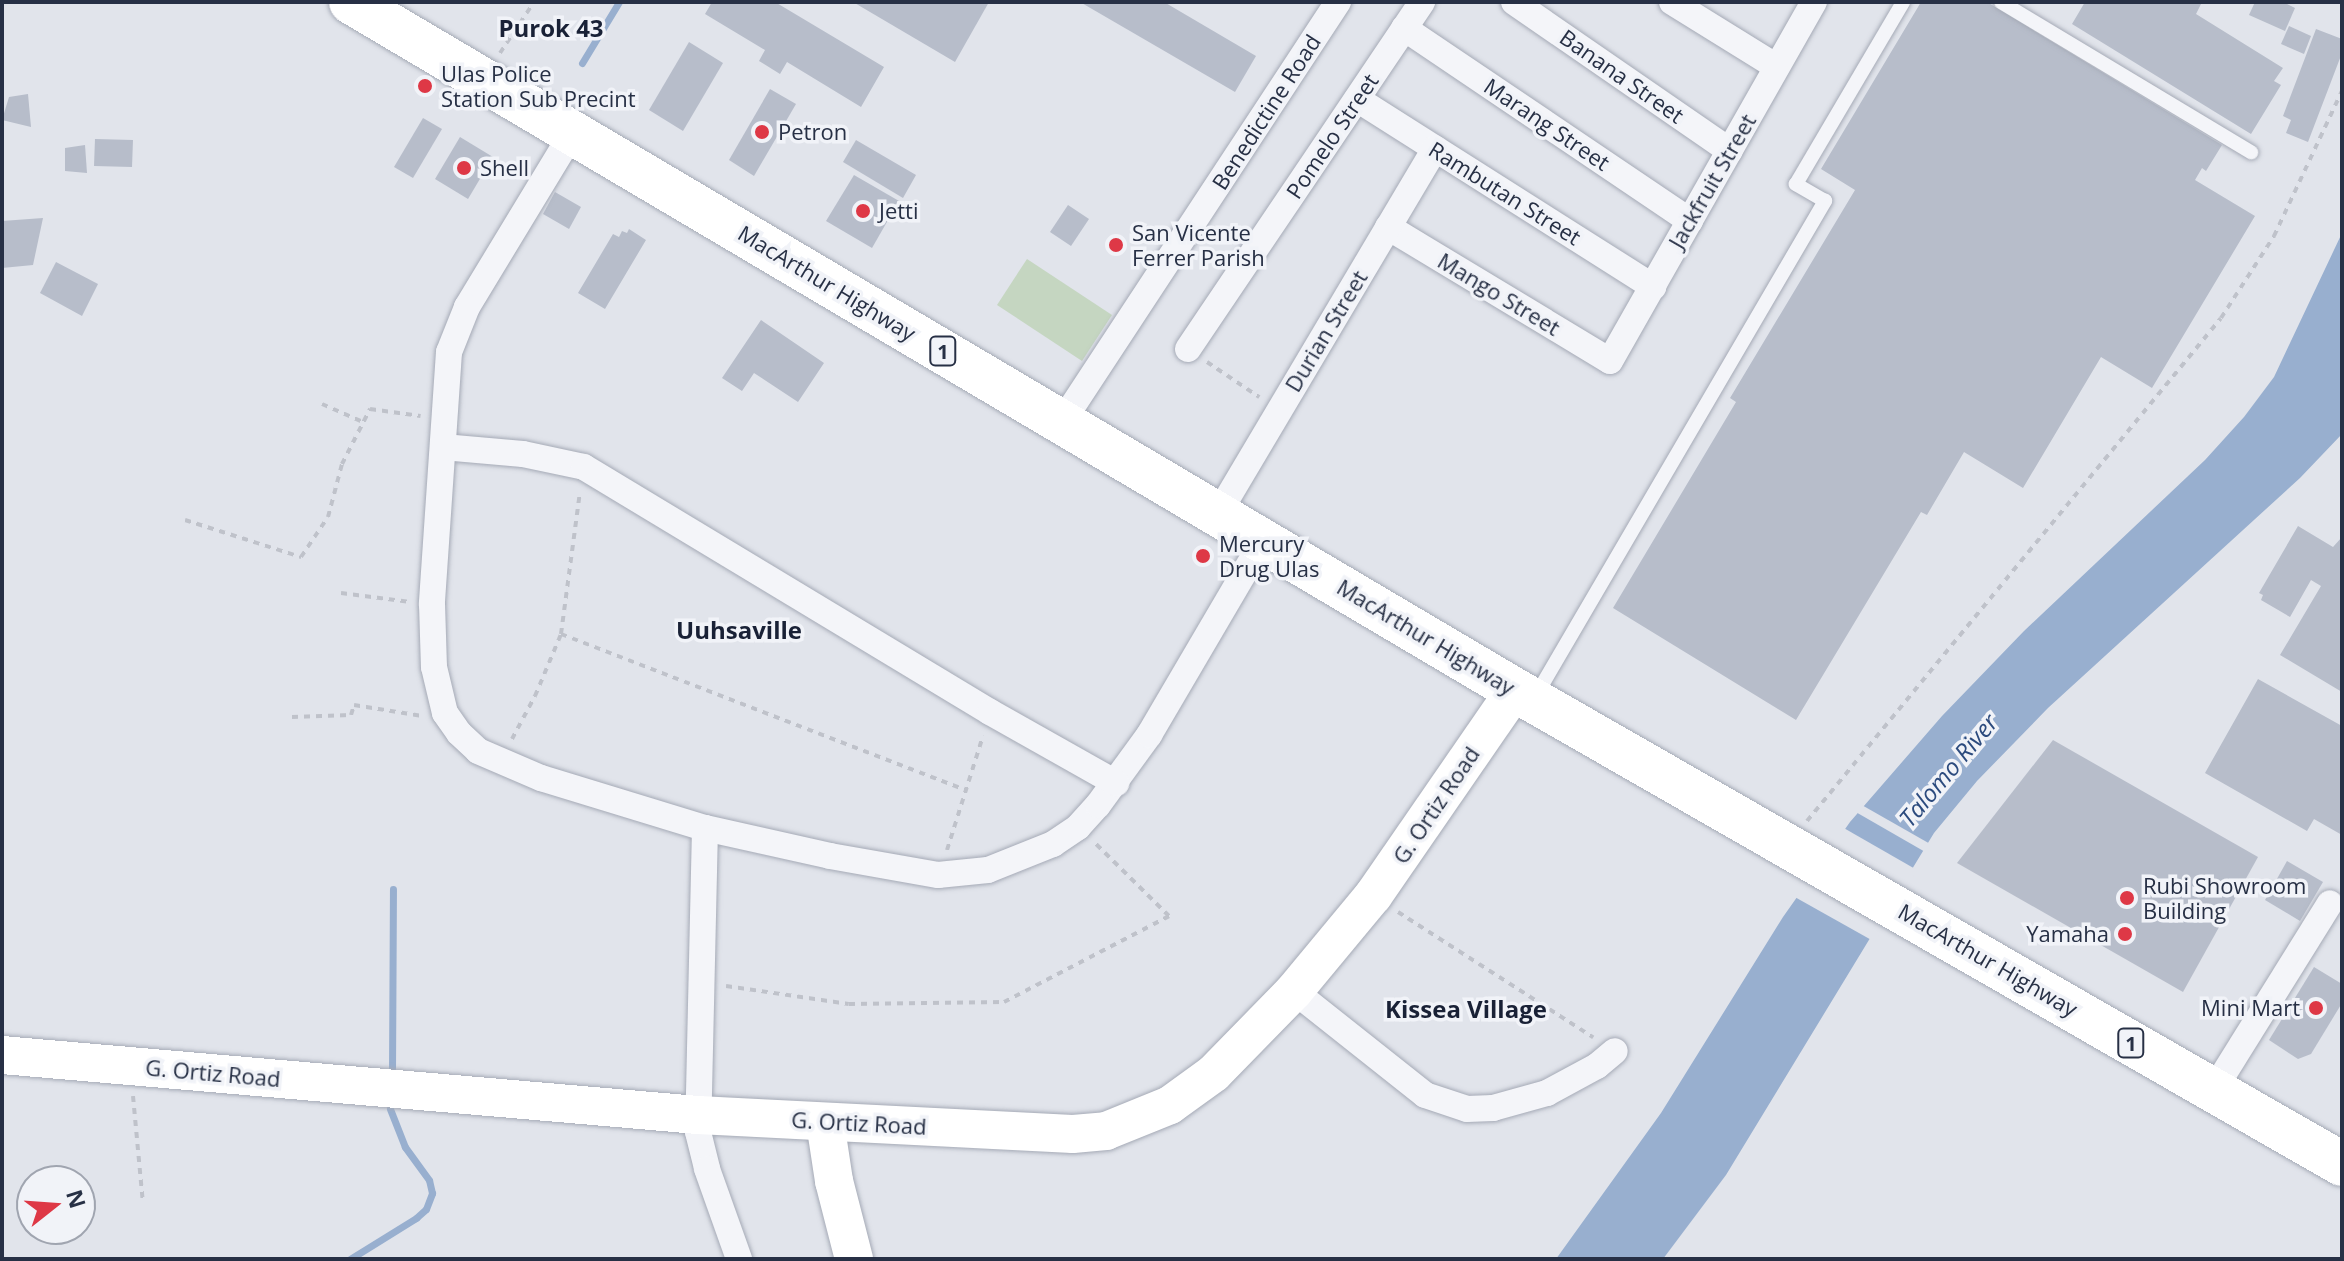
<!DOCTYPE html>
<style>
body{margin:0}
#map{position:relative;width:2344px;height:1261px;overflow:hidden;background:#e1e4eb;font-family:"Open Sans",sans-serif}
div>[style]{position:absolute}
.green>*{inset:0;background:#c5d6c1}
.water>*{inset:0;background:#98afcf}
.pier>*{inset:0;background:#e1e4eb}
.stream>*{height:7px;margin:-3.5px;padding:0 3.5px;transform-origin:3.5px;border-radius:3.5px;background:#98afcf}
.building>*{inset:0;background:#b7bdca}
.path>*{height:4px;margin-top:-2px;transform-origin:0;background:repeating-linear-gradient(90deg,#bfc2ca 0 6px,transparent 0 12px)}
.roads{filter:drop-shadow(0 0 2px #a5aab6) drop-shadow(0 0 2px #a5aab6)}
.lane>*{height:14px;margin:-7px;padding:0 7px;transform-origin:7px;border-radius:7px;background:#f4f5f9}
.street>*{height:26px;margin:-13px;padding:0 13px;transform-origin:13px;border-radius:13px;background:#f4f5f9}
.secondary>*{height:38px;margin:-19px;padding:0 19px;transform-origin:19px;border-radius:19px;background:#fff}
.highway>*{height:44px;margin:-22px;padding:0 22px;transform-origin:22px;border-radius:22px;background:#fff}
.dots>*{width:22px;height:22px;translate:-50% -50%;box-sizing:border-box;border:4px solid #f1f3f8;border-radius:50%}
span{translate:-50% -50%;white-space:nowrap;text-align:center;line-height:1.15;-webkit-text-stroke:7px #f1f3f8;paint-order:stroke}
.shield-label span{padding:2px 6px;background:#f1f3f8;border:2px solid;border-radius:6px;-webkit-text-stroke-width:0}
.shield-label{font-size:20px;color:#273045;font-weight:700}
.poi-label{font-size:22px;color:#273045}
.left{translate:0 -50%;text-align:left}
.right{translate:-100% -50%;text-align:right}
.street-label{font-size:22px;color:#273045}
.neighbourhood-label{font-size:24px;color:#192136;font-weight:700}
.water-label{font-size:24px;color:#2c4b7e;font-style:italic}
.frame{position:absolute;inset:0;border:4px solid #273045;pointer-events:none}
.north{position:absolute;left:16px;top:1165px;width:80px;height:80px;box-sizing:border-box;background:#f1f3f8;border:2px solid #a0a5b0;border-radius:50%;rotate:73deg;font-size:22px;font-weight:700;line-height:32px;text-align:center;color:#273045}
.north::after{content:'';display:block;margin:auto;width:28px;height:36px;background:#de3846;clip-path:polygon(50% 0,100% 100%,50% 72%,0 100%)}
</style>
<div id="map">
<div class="green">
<div style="clip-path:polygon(1027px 259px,1112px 315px,1082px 361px,997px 305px)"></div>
</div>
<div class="water">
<div style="clip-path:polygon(2342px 233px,2342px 434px,2300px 478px,2048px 708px,1977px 781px,1934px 833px,1726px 1175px,1663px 1259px,1556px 1259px,1661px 1113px,1783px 917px,1850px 822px,1942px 716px,2024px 631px,2205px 460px,2244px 417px,2274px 377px)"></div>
</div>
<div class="pier">
<div style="clip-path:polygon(1860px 804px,1932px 845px,1927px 853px,1854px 811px)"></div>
<div style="clip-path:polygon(1842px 827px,1917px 870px,1875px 942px,1793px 896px)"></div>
</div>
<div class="stream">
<div style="left:582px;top:63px;width:71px;rotate:-58.8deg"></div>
<div style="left:392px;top:1073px;width:184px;rotate:-89.7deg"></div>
<div style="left:350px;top:1259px;width:78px;rotate:-31.8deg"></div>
<div style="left:416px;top:1218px;width:13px;rotate:-42deg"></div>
<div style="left:426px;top:1209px;width:17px;rotate:-69deg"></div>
<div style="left:432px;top:1193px;width:13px;rotate:-103deg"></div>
<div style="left:429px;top:1180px;width:41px;rotate:-126deg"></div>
<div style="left:405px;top:1147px;width:41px;rotate:-111.5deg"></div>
</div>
<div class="building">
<div style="clip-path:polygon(712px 2px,775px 2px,884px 67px,861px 107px,787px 62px,780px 74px,759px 61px,765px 50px,705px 14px)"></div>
<div style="clip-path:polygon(853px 2px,989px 2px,955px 62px)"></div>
<div style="clip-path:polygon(1080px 2px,1164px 2px,1256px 56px,1235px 92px)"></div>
<div style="clip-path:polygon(1921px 2px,1987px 2px,2222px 145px,2206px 171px,2202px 168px,2195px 180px,2255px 216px,2152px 388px,2101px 357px,2023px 488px,1964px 452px,1927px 515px,1921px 512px,1796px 720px,1613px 608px,1736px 402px,1730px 398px,1855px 190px,1821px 169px)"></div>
<div style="clip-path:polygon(2085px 2px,2202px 2px,2196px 14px,2283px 68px,2274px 81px,2281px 85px,2251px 134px,2072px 24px)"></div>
<div style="clip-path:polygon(2255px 2px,2283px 2px,2295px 8px,2285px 31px,2249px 15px)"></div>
<div style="clip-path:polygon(2289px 26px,2311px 36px,2304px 54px,2281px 44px)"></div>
<div style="clip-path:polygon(2316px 29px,2342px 39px,2342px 53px,2308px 142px,2286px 133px,2291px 120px,2283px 116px)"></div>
<div style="clip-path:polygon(689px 42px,723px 63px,683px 131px,649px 110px)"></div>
<div style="clip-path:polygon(770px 89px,796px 104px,754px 176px,729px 160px)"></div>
<div style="clip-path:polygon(28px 94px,31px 127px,2px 120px,9px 97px)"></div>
<div style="clip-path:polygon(423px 118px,442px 129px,413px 178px,394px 167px)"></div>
<div style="clip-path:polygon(460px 137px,493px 157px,468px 199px,435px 179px)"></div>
<div style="clip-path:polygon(95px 139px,133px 140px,132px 167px,94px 166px)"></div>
<div style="clip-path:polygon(856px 140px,916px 175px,903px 198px,843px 162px)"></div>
<div style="clip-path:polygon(85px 145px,87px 173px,65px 171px,65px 148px)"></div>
<div style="clip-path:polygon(854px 175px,899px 201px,872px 248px,826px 221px)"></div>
<div style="clip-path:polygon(555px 192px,581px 207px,569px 229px,543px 214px)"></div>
<div style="clip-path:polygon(1068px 205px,1089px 219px,1071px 246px,1050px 232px)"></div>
<div style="clip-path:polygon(43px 218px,33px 265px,2px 268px,2px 221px)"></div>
<div style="clip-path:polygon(629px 229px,646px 240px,605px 309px,578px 293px,613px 234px,619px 237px,622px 231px,627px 233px)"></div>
<div style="clip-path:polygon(56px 262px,98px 284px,82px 316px,40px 293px)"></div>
<div style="clip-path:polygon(761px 320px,824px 363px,798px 402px,754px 373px,742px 391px,722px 378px)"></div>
<div style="clip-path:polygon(2298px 526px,2333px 547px,2342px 537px,2342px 692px,2280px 655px,2321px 586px,2311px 580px,2290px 617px,2261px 600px,2263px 595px,2259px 593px)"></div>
<div style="clip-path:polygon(2258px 679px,2342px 726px,2342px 835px,2314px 819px,2307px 831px,2205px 773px)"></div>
<div style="clip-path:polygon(2053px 740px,2258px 857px,2183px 992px,1957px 863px)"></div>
<div style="clip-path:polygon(2287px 861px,2323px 882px,2300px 921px,2265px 900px)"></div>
<div style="clip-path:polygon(2314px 967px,2342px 984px,2342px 1003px,2311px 1054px,2298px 1059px,2269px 1040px)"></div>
</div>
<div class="path">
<div style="left:500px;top:53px;width:61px;rotate:-56.3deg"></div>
<div style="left:1207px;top:362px;width:63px;rotate:33.9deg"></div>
<div style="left:322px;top:404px;width:45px;rotate:23.7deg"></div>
<div style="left:185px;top:520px;width:122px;rotate:17.7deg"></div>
<div style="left:301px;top:557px;width:48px;rotate:-56deg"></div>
<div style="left:328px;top:517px;width:55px;rotate:-75.2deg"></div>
<div style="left:342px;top:464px;width:62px;rotate:-63deg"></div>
<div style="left:370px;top:409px;width:51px;rotate:7.8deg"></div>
<div style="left:341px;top:593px;width:70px;rotate:7.4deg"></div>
<div style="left:561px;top:634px;width:434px;rotate:21.1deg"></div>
<div style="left:292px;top:717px;width:59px;rotate:-1.9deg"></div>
<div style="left:351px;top:715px;width:10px;rotate:-73deg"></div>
<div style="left:354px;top:705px;width:69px;rotate:9.2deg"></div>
<div style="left:512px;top:739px;width:49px;rotate:-61.9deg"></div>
<div style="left:535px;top:696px;width:67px;rotate:-67.2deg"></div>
<div style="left:561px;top:634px;width:143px;rotate:-82.4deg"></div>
<div style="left:1807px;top:821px;width:651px;rotate:-50.54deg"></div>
<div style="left:2221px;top:318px;width:98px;rotate:-57.1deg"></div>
<div style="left:2274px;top:236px;width:160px;rotate:-64.9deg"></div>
<div style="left:947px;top:850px;width:120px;rotate:-72.5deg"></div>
<div style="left:1398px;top:912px;width:232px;rotate:32.7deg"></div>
<div style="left:726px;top:986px;width:124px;rotate:8.3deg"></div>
<div style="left:849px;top:1004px;width:155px;rotate:-0.7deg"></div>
<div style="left:1004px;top:1002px;width:186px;rotate:-27.5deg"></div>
<div style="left:1169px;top:916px;width:105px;rotate:-135.4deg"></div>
<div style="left:133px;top:1096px;width:107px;rotate:84.7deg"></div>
</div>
<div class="roads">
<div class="lane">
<div style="left:2001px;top:2px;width:292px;rotate:31deg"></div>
<div style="left:1535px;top:697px;width:575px;rotate:-59.69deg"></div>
<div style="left:1825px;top:201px;width:34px;rotate:-150deg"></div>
<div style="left:1796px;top:184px;width:211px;rotate:-59.5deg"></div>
</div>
<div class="street">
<div style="left:1514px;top:2px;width:262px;rotate:34.6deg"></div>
<div style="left:1672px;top:2px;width:123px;rotate:31.8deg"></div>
<div style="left:1404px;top:28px;width:345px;rotate:34deg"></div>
<div style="left:1357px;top:99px;width:351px;rotate:32.4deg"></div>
<div style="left:573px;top:132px;width:205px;rotate:121.2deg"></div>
<div style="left:467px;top:307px;width:48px;rotate:111.8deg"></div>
<div style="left:449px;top:352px;width:253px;rotate:93.9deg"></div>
<div style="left:432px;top:604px;width:63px;rotate:88.2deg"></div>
<div style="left:434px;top:667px;width:47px;rotate:76.6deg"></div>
<div style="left:445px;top:713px;width:24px;rotate:55deg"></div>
<div style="left:459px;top:733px;width:26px;rotate:43deg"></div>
<div style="left:478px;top:751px;width:69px;rotate:23.2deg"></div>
<div style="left:541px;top:778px;width:171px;rotate:17deg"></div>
<div style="left:705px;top:828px;width:128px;rotate:12.6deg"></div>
<div style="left:830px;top:856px;width:110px;rotate:10deg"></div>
<div style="left:938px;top:875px;width:50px;rotate:-5.7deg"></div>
<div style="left:988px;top:870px;width:70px;rotate:-21.8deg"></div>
<div style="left:1053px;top:844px;width:30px;rotate:-34deg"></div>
<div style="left:1078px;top:827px;width:30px;rotate:-48deg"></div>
<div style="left:1098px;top:805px;width:87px;rotate:-53.9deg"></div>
<div style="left:1149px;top:735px;width:225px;rotate:-59.6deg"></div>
<div style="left:1388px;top:227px;width:259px;rotate:31.1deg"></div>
<div style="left:1610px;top:361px;width:413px;rotate:-60.4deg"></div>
<div style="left:1188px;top:349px;width:419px;rotate:-56deg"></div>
<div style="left:1062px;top:422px;width:503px;rotate:-56.69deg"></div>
<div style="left:443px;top:447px;width:80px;rotate:5deg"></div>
<div style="left:523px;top:454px;width:62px;rotate:12deg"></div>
<div style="left:584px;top:467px;width:474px;rotate:31.1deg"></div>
<div style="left:990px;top:712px;width:145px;rotate:29.4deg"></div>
<div style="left:1218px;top:514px;width:425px;rotate:-59.3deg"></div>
<div style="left:705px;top:828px;width:304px;rotate:91.3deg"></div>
<div style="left:698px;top:1132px;width:38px;rotate:76deg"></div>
<div style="left:707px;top:1169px;width:96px;rotate:70.4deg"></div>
<div style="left:1294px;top:991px;width:167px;rotate:38.4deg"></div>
<div style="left:1425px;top:1095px;width:44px;rotate:18.4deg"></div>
<div style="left:1467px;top:1109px;width:26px;rotate:-2deg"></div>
<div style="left:1493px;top:1108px;width:56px;rotate:-15.5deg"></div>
<div style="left:1547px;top:1093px;width:57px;rotate:-28.4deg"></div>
<div style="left:1597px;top:1066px;width:23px;rotate:-40deg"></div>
<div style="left:2213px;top:1091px;width:221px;rotate:-58.1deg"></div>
</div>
<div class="secondary">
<div style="left:2px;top:1055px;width:699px;rotate:4.93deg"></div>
<div style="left:698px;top:1115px;width:375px;rotate:2.9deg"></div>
<div style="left:1073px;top:1134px;width:33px;rotate:-5deg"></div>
<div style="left:1106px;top:1131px;width:69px;rotate:-22.1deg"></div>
<div style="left:1170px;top:1105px;width:54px;rotate:-36deg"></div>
<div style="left:1214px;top:1073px;width:115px;rotate:-45.7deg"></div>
<div style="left:1294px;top:991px;width:124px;rotate:-50.3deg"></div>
<div style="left:1373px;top:896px;width:250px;rotate:-55.4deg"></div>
<div style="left:825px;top:1122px;width:60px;rotate:81.3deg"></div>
<div style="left:834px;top:1181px;width:81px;rotate:75.6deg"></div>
</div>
<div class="highway">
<div style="left:351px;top:2px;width:1352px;rotate:30.59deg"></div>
<div style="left:1515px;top:690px;width:953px;rotate:29.82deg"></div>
</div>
</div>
<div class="dots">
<div style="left:425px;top:86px;background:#de3846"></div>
<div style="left:762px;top:132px;background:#de3846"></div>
<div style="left:464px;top:168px;background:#de3846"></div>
<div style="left:863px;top:211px;background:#de3846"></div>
<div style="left:1116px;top:245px;background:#de3846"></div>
<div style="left:1203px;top:556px;background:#de3846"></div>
<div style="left:2127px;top:898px;background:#de3846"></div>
<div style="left:2125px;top:934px;background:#de3846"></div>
<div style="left:2316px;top:1008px;background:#de3846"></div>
</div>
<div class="shield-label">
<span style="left:943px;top:351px">1</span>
<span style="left:2131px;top:1043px">1</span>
</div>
<div class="poi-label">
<span class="left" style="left:441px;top:86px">Ulas Police<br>Station Sub Precint</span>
<span class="left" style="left:778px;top:132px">Petron</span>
<span class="left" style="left:480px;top:168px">Shell</span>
<span class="left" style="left:879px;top:211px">Jetti</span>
<span class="left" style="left:1132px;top:245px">San Vicente<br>Ferrer Parish</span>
<span class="left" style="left:1219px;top:556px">Mercury<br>Drug Ulas</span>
<span class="left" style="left:2143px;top:898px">Rubi Showroom<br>Building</span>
<span class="right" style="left:2109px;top:934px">Yamaha</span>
<span class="right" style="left:2300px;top:1008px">Mini Mart</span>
</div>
<div class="street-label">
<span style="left:1622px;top:76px;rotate:35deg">Banana Street</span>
<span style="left:1266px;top:112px;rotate:-57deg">Benedictine Road</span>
<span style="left:1547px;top:124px;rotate:34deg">Marang Street</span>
<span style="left:1332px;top:136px;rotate:-56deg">Pomelo Street</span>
<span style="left:1712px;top:181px;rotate:-60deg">Jackfruit Street</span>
<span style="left:1505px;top:193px;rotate:32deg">Rambutan Street</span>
<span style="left:827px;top:283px;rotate:31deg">MacArthur Highway</span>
<span style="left:1499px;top:294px;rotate:31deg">Mango Street</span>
<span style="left:1326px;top:331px;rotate:-59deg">Durian Street</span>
<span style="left:1426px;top:637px;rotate:31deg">MacArthur Highway</span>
<span style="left:1436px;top:805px;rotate:-56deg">G. Ortiz Road</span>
<span style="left:1988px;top:960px;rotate:30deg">MacArthur Highway</span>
<span style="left:213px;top:1073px;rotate:5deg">G. Ortiz Road</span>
<span style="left:859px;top:1123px;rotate:3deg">G. Ortiz Road</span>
</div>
<div class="neighbourhood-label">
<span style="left:551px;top:28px">Purok 43</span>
<span style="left:739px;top:630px">Uuhsaville</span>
<span style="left:1466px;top:1009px">Kissea Village</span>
</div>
<div class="water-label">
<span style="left:1948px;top:770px;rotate:-50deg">Talomo River</span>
</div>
<div class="frame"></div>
<div class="north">N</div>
</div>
